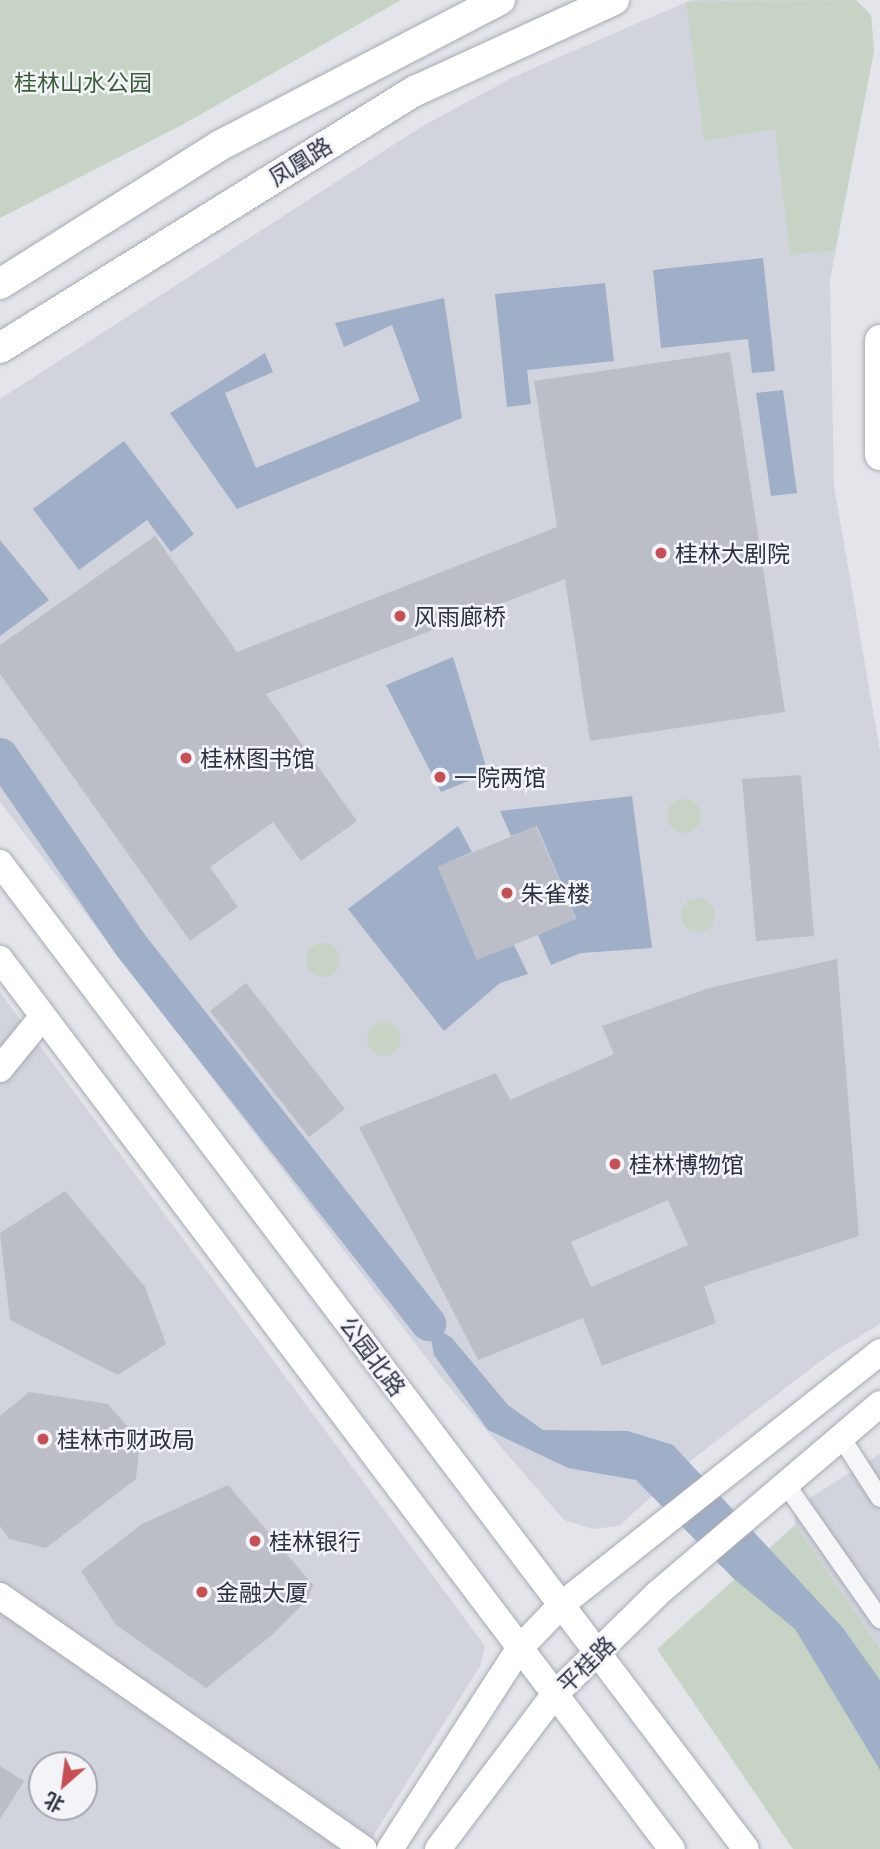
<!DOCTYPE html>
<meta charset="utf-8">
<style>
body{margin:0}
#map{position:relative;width:880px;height:1849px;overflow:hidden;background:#e3e5ea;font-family:"Exo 2","Noto Sans SC",sans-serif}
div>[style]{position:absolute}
.built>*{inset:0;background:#d1d4dc}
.green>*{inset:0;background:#c7d4c5}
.round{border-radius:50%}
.water>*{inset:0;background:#a0afc8}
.river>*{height:35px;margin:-17.5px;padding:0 17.5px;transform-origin:17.5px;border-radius:17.5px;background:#a0afc8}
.building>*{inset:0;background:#bbbec7}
.roads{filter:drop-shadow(0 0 2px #a8abb4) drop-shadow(0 0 2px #a8abb4)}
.street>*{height:18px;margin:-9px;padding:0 9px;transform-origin:9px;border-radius:9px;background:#f6f6f9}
.secondary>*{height:26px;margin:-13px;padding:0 13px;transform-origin:13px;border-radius:13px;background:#fff}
.primary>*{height:30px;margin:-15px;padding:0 15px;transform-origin:15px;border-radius:15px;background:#fff}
.dots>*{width:19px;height:19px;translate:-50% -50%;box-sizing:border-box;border:4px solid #f3f4f8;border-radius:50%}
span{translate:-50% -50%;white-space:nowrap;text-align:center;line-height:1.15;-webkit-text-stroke:5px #f3f4f8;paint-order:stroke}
.park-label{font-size:23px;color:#3c5d3a}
.street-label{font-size:23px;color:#2c3142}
.poi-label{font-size:23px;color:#2c3142}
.left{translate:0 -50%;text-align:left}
.north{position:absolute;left:28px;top:1751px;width:70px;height:70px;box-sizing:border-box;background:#f3f4f8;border:2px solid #a3a6af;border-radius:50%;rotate:208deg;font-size:19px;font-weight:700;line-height:28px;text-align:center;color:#2c3142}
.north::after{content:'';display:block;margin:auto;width:24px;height:32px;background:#c75054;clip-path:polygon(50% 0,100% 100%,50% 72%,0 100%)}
</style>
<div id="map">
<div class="built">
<div style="clip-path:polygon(691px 0,856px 0,871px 15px,874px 51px,830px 280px,834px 486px,880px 751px,880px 1324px,830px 1354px,694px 1458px,619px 1526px,593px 1529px,564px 1520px,444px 1381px,0 802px,0 399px,421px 127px,513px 77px)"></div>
<div style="clip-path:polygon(evenodd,0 992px,485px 1646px,480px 1666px,365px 1849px,0 1849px,0 992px,42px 1765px,84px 1765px,84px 1807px,42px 1807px,42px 1765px)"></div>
<div style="clip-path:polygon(880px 1454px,880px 1648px,795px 1525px,795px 1507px)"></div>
</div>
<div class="green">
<div style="clip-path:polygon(0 0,401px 0,182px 125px,0 218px)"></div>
<div style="clip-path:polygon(856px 0,871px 15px,874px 51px,835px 250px,790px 255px,775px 129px,704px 141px,686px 2px)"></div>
<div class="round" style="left:667px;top:799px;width:34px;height:34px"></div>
<div class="round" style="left:681px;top:898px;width:34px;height:34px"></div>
<div class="round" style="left:306px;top:943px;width:34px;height:34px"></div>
<div class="round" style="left:367px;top:1022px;width:34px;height:34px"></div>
<div style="clip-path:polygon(795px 1525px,880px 1648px,880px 1849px,793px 1849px,657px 1649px)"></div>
</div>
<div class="water">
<div style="clip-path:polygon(763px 258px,775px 371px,752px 373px,748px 339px,661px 348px,653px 270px)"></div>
<div style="clip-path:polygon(605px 283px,614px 361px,527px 370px,531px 404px,507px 407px,495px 294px)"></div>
<div style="clip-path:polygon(444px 298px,462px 418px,237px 509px,170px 413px,265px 353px,273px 372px,225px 393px,256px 468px,420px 401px,392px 325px,344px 347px,335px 323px)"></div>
<div style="clip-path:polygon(783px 390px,797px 493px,771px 496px,756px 393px)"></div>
<div style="clip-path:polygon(124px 441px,194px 534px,171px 552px,147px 520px,79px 570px,33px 509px)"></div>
<div style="clip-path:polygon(0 540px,49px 600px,0 636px)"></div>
<div style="clip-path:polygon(453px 657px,488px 773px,441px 792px,386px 685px)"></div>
<div style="clip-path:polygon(632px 796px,652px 948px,581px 953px,551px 965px,538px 935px,576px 918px,537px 826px,511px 836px,500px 811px)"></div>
<div style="clip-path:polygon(458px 826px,472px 852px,438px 867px,477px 959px,514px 945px,528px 974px,500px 983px,444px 1031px,348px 909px)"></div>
<div style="clip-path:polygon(428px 1323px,452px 1338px,508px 1405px,543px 1430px,628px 1431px,673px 1445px,843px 1628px,880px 1680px,880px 1770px,795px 1629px,734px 1579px,636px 1480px,568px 1468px,488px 1430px,434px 1355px)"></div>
</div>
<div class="river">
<div style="left:0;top:755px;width:228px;rotate:55.5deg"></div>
<div style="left:129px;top:943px;width:484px;rotate:51.8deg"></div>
</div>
<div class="building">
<div style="clip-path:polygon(730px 352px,785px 712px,590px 741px,565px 579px,266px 694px,357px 821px,301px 861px,273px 822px,210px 867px,238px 907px,190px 941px,0 674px,0 645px,155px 536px,237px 652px,557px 527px,534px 381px)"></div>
<div style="clip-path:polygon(801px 775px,814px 936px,756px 941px,742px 779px)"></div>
<div style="clip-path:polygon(536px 826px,576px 919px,477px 960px,438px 867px)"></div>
<div style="clip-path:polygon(evenodd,837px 959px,859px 1236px,704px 1286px,716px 1323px,602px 1366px,583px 1318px,478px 1360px,359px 1127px,496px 1073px,510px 1100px,614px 1054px,602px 1026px,709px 988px,837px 959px,668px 1200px,688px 1245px,591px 1287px,571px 1242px,668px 1200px)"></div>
<div style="clip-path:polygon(246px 983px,345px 1109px,309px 1137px,210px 1011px)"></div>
<div style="clip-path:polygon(65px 1191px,145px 1287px,166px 1344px,118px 1375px,10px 1320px,0 1233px)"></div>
<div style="clip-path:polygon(29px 1392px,108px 1404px,140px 1441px,136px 1479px,46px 1548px,9px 1539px,0 1526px,0 1416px)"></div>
<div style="clip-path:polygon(228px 1485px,313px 1585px,308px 1599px,272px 1635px,206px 1688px,116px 1625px,81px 1571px,142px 1524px)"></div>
<div style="clip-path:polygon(0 1766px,24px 1781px,0 1819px)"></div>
</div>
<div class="roads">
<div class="street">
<div style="left:841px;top:1437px;width:72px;rotate:57.4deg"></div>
<div style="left:785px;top:1483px;width:166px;rotate:55.1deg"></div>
</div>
<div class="secondary">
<div style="left:0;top:863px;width:1236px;rotate:52.89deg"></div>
<div style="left:0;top:959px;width:1115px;rotate:52.95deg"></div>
<div style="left:0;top:1069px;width:68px;rotate:-50.9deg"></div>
<div style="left:0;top:1596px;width:443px;rotate:34.8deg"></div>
<div style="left:390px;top:1849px;width:238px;rotate:-57.2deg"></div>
<div style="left:519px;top:1649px;width:61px;rotate:-46.3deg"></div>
<div style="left:561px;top:1605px;width:407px;rotate:-38.4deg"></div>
<div style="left:438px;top:1849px;width:193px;rotate:-53deg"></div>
<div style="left:554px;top:1695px;width:144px;rotate:-44.4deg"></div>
<div style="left:657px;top:1594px;width:293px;rotate:-40.4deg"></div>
</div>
<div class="primary">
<div style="left:0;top:284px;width:259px;rotate:-32.2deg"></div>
<div style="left:219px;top:146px;width:317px;rotate:-27.5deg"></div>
<div style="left:880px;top:340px;width:115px;rotate:90deg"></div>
<div style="left:0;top:348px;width:488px;rotate:-31.8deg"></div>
<div style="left:415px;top:91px;width:219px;rotate:-24.6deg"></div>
</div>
</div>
<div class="dots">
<div style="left:661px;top:553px;background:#c75054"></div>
<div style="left:400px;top:616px;background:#c75054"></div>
<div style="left:186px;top:758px;background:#c75054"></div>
<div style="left:440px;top:777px;background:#c75054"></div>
<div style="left:507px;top:893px;background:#c75054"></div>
<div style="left:615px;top:1164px;background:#c75054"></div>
<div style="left:43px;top:1439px;background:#c75054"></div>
<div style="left:255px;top:1541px;background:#c75054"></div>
<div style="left:202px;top:1592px;background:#c75054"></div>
</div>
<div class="park-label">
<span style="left:83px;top:82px">桂林山水公园</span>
</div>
<div class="street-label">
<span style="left:300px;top:161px;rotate:-32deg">凤凰路</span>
<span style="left:373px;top:1356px;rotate:53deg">公园北路</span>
<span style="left:586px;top:1664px;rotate:-44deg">平桂路</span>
</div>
<div class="poi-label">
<span class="left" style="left:675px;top:553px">桂林大剧院</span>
<span class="left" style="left:414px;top:616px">风雨廊桥</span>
<span class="left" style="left:200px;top:758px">桂林图书馆</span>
<span class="left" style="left:454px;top:777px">一院两馆</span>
<span class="left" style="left:521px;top:893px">朱雀楼</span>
<span class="left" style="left:629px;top:1164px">桂林博物馆</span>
<span class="left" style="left:57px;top:1439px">桂林市财政局</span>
<span class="left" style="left:269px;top:1541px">桂林银行</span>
<span class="left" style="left:216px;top:1592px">金融大厦</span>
</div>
<div class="north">北</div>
</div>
